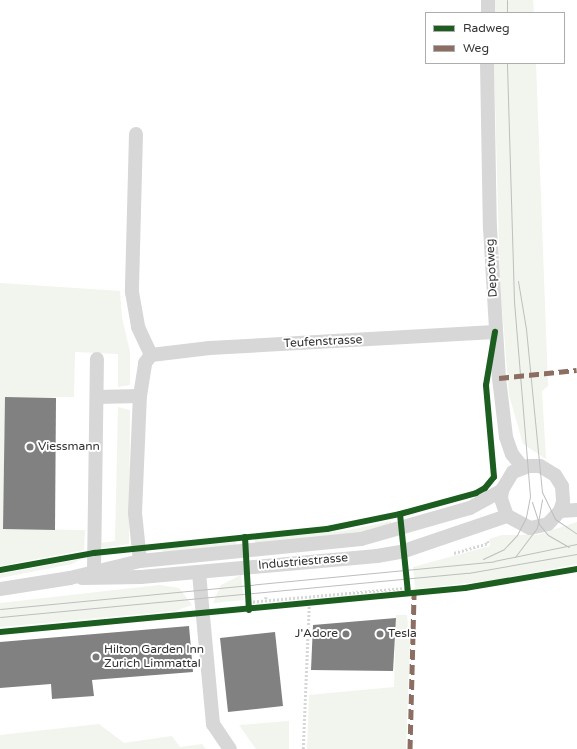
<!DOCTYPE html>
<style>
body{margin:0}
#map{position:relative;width:577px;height:749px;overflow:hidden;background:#fff;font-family:"Varela Round",sans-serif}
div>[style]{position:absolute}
.green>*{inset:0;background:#f1f5ed}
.building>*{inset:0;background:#818181}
.path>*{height:2.5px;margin-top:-1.25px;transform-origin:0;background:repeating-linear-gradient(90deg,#d6d6d6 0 2px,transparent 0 4px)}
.minor>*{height:14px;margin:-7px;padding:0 7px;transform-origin:7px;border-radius:7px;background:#d7d7d7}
.tram>*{height:1px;margin:-0.5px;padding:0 0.5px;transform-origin:0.5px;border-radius:0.5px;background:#bebebe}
.quiet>*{height:5px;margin-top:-2.5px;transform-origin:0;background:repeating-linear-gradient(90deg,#8d6e63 0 10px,transparent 0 15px)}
.cycleway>*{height:6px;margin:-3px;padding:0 3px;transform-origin:3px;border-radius:3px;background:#1b5e20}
.dots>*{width:11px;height:11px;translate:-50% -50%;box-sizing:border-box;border:2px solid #fff;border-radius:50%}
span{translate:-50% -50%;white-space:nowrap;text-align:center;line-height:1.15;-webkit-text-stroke:4px #fff;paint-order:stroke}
.street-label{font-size:12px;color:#333}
.poi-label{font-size:12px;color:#333}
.left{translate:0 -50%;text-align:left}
.right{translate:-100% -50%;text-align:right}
.legend{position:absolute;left:425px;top:12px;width:140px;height:52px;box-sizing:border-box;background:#fff;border:1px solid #adadad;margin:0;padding:5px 7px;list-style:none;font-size:12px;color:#333}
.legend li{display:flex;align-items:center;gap:8px;height:20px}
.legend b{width:20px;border:1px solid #adadad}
</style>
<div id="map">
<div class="green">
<div style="clip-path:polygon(494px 0,533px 0,534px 13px,494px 13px)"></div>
<div style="clip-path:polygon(494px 63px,536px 63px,548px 386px,542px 391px,546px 459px,523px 444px,509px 395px,500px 281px)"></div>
<div style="clip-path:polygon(0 283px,120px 291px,122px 318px,130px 352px,130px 385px,118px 387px,118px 354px,75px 352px,74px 397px,5px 397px,3px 529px,85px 530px,84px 550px,0 566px)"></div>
<div style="clip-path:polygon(118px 407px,130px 410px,129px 544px,102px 548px,101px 543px,115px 541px)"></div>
<div style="clip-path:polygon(391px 521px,392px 524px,347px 535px,255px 543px,255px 539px,345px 531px)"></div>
<div style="clip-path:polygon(577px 522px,577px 564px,494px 580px,415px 589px,413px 567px,490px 546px,489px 539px,502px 535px,537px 535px)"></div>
<div style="clip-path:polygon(236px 542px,236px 546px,164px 552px,160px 549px)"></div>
<div style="clip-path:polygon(81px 559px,72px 564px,0 578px,0 574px)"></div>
<div style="clip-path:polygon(241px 575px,244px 600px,213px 603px,221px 585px)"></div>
<div style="clip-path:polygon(159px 585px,179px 588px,192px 605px,175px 611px,0 627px,0 603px)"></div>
<div style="clip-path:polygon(396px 615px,407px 615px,410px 644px,406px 749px,307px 749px,309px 695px,394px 687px)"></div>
<div style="clip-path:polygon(289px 721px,289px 749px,256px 749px,239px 725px)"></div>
<div style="clip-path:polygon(99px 724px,124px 743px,172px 736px,180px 747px,202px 744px,206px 749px,0 749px,0 735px)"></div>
</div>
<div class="building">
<div style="clip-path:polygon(5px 397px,56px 398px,55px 530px,3px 529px)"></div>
<div style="clip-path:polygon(396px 618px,393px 671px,311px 670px,313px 625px)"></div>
<div style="clip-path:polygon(189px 626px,193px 672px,92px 680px,94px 696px,52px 699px,51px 684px,0 688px,0 642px)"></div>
<div style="clip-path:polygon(275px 632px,283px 706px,228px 712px,220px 638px)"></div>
</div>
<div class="path">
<div style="left:454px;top:553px;width:35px;rotate:-16deg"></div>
<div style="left:488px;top:543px;width:2px;rotate:-117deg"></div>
<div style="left:266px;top:597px;width:4px;rotate:90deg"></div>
<div style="left:249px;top:602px;width:159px;rotate:-5.1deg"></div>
<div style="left:303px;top:749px;width:145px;rotate:-87.6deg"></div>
</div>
<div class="minor">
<div style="left:488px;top:13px;width:13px;rotate:-90deg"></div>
<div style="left:487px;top:63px;width:165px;rotate:89deg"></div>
<div style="left:490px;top:228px;width:150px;rotate:86.6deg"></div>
<div style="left:499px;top:378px;width:59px;rotate:83.2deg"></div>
<div style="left:506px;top:437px;width:18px;rotate:71deg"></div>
<div style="left:512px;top:454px;width:16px;rotate:52deg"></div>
<div style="left:136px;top:134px;width:158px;rotate:91.5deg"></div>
<div style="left:132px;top:292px;width:36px;rotate:80deg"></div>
<div style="left:138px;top:327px;width:31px;rotate:65deg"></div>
<div style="left:97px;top:397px;width:43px;rotate:-1.3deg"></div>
<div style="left:560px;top:511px;width:17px;rotate:-3deg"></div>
<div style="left:140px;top:561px;width:48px;rotate:-95.9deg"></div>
<div style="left:135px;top:513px;width:117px;rotate:-87.6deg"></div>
<div style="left:140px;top:396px;width:33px;rotate:-81deg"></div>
<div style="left:145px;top:363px;width:10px;rotate:-53deg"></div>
<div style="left:151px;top:355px;width:59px;rotate:-6.8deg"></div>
<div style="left:210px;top:348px;width:285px;rotate:-3.2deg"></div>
<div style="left:94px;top:571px;width:212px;rotate:-89.2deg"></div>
<div style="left:199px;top:573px;width:152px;rotate:84.7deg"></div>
<div style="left:213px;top:724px;width:30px;rotate:56deg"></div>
<div style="left:82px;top:578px;width:59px;rotate:-1deg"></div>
<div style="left:141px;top:577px;width:237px;rotate:-5.1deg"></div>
<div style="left:377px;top:556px;width:27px;rotate:-10deg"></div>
<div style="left:404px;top:551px;width:109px;rotate:-18.8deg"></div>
<div style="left:0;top:589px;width:71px;rotate:-8.9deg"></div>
<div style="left:70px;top:578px;width:72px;rotate:-13.7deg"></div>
<div style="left:140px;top:561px;width:222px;rotate:-5.7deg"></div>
<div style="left:361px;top:539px;width:113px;rotate:-15.9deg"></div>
<div style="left:470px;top:508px;width:37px;rotate:-29deg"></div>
<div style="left:502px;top:490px;width:21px;rotate:-59deg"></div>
<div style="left:513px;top:472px;width:17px;rotate:-21deg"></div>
<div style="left:529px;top:466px;width:11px"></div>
<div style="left:540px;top:466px;width:17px;rotate:31deg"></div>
<div style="left:555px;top:475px;width:13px;rotate:58deg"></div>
<div style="left:562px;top:486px;width:16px;rotate:86deg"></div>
<div style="left:563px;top:502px;width:9px;rotate:108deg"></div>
<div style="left:560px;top:511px;width:18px;rotate:133deg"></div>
<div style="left:548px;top:524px;width:18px;rotate:167deg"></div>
<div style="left:530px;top:528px;width:26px;rotate:-152deg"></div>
<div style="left:507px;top:516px;width:18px;rotate:-109deg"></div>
<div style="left:501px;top:499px;width:9px;rotate:-84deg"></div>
</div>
<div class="tram">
<div style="left:507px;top:13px;width:13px;rotate:-90deg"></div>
<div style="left:518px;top:281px;width:49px;rotate:80.5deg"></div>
<div style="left:526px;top:329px;width:164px;rotate:84.4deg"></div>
<div style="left:542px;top:492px;width:30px;rotate:64deg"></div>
<div style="left:555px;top:519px;width:27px;rotate:34deg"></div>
<div style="left:532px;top:502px;width:23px;rotate:72deg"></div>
<div style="left:539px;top:524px;width:14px;rotate:51deg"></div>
<div style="left:548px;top:535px;width:24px;rotate:30deg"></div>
<div style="left:515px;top:557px;width:36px;rotate:-53deg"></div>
<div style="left:537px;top:528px;width:29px;rotate:-80deg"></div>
<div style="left:483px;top:559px;width:23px;rotate:-25deg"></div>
<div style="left:504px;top:549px;width:19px;rotate:-47deg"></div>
<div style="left:517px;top:535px;width:20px;rotate:-63deg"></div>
<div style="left:526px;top:517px;width:21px;rotate:-79deg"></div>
<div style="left:530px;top:496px;width:196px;rotate:-94.7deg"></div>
<div style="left:514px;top:301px;width:238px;rotate:-91.7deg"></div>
<div style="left:0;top:609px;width:496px;rotate:-5.5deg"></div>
<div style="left:494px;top:561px;width:85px;rotate:-11.6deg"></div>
<div style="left:0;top:617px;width:470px;rotate:-5.4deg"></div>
<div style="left:468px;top:573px;width:111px;rotate:-9.9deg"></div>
</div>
<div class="quiet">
<div style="left:499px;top:378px;width:78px;rotate:-5.9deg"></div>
<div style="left:410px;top:749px;width:156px;rotate:-88.5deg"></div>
</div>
<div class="cycleway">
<div style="left:400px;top:514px;width:79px;rotate:84.2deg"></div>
<div style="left:245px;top:537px;width:73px;rotate:86.9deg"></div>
<div style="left:0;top:570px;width:96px;rotate:-10.3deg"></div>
<div style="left:94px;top:553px;width:234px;rotate:-5.9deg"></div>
<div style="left:327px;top:529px;width:75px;rotate:-11.6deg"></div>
<div style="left:400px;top:514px;width:79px;rotate:-15.4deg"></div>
<div style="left:476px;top:493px;width:10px;rotate:-29deg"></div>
<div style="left:485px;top:488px;width:14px;rotate:-51deg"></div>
<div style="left:494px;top:477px;width:92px;rotate:-95deg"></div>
<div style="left:486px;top:385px;width:54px;rotate:-80.4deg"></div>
<div style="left:0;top:632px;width:467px;rotate:-5.4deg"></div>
<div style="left:465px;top:588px;width:114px;rotate:-9.6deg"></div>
</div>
<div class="dots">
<div style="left:30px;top:447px;background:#7a7a7a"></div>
<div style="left:346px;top:634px;background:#7a7a7a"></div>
<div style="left:380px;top:634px;background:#7a7a7a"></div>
<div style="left:96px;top:657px;background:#7a7a7a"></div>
</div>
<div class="street-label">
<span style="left:492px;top:268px;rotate:-93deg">Depotweg</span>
<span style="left:323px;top:342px;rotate:-3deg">Teufenstrasse</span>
<span style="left:303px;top:562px;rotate:-5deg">Industriestrasse</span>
</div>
<div class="poi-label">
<span class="left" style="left:38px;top:447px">Viessmann</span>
<span class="right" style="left:338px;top:634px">J'Adore</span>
<span class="left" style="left:388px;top:634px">Tesla</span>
<span class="left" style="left:104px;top:657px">Hilton Garden Inn<br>Zurich Limmattal</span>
</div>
<ul class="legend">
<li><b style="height:5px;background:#1b5e20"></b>Radweg</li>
<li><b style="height:5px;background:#8d6e63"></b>Weg</li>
</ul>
</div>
